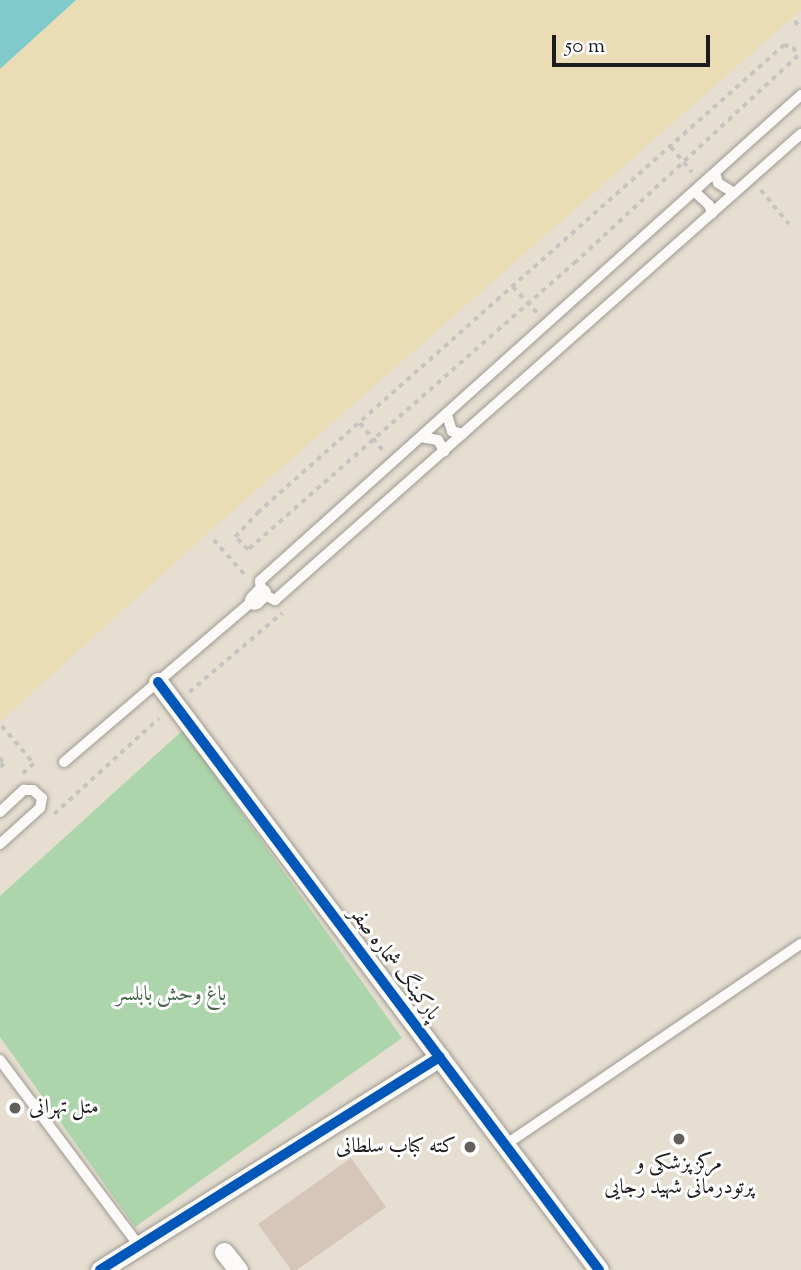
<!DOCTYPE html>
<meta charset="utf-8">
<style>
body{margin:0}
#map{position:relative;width:801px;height:1270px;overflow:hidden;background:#e6ded0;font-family:"Sorts Mill Goudy",Amiri,serif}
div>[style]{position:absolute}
.green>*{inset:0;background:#add5ab}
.sand>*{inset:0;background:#eadcb4}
.water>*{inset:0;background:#80cacb}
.building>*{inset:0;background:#d5c6b9}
.path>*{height:3.5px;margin-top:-1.75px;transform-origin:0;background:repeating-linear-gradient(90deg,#c6c4c1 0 5px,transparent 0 10px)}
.roads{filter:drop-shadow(0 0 2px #9d9991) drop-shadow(0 0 2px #9d9991)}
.lane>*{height:10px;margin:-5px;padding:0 5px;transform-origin:5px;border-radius:5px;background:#fbfaf8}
.street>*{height:19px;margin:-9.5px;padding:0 9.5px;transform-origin:9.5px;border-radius:9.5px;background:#fbfaf8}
.cycleway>*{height:10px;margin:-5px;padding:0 5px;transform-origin:5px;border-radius:5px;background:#0057b8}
.dots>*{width:19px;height:19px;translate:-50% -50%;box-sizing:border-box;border:4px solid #fff;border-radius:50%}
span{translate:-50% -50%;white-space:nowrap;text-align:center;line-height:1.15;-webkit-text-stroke:6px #fff;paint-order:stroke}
.street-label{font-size:21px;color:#1c1c1c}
.park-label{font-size:21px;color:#446349}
.poi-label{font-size:21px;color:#1c1c1c}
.left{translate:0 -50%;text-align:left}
.right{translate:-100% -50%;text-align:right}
.scale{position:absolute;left:552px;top:35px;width:158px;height:32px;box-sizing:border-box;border:4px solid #1c1c1c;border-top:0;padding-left:9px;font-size:21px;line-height:24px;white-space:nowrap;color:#1c1c1c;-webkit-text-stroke:5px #fff;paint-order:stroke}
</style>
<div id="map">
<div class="green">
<div style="clip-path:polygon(183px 730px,402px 1038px,135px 1227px,0 1037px,0 896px)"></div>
</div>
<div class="sand">
<div style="clip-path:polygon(76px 0,801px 0,801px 10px,220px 522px,0 722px,0 69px)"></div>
</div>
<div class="water">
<div style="clip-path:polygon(0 0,76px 0,0 69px)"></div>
</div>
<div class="building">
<div style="clip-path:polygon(351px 1158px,386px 1207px,297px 1270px,291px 1270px,258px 1224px)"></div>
</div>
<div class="path">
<div style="left:795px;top:21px;width:10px;rotate:53deg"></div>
<div style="left:784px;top:45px;width:9px;rotate:13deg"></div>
<div style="left:793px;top:47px;width:10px;rotate:61deg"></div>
<div style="left:798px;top:56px;width:303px;rotate:137.1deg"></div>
<div style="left:576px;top:262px;width:436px;rotate:138.7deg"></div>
<div style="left:248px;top:550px;width:18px;rotate:-135deg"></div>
<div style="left:235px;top:537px;width:33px;rotate:-47deg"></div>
<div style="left:257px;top:513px;width:705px;rotate:-41.61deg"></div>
<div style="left:671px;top:147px;width:33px;rotate:50deg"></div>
<div style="left:761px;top:190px;width:44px;rotate:50.5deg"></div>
<div style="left:513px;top:287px;width:35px;rotate:47deg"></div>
<div style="left:360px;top:423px;width:35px;rotate:50deg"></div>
<div style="left:214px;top:540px;width:50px;rotate:48.3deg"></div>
<div style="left:189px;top:692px;width:122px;rotate:-40.3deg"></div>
<div style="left:2px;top:726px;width:50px;rotate:49.9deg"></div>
<div style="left:34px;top:764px;width:15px;rotate:138deg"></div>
<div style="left:0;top:758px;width:7px;rotate:56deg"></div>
<div style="left:4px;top:764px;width:6px;rotate:135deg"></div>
<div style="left:54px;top:814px;width:142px;rotate:-42.4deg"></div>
</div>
<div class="roads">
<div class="lane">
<div style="left:801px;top:95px;width:727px;rotate:138.07deg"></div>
<div style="left:260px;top:581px;width:12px;rotate:85deg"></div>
<div style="left:261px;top:593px;width:16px;rotate:27deg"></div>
<div style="left:275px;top:600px;width:703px;rotate:-41.54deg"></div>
<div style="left:715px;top:173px;width:10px;rotate:73deg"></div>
<div style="left:718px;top:183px;width:19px;rotate:32deg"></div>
<div style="left:695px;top:192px;width:19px;rotate:43deg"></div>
<div style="left:709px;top:205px;width:9px;rotate:69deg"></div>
<div style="left:447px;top:415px;width:17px;rotate:73deg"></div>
<div style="left:452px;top:431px;width:11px;rotate:15deg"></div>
<div style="left:421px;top:437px;width:17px;rotate:10deg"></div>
<div style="left:438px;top:440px;width:13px;rotate:61deg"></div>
<div style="left:64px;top:762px;width:250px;rotate:-40.5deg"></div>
<div style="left:0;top:812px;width:33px;rotate:-43deg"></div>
<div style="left:24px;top:790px;width:9px"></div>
<div style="left:33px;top:790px;width:12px;rotate:42deg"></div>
<div style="left:42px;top:798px;width:10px;rotate:101deg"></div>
<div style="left:40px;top:808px;width:54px;rotate:138deg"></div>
<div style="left:0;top:1060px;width:232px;rotate:53.2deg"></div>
<div style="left:505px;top:1145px;width:358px;rotate:-34.2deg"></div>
</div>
<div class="street">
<div style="left:254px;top:600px;width:10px;rotate:-45deg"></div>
<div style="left:158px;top:682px;width:735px;rotate:53.13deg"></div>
<div style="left:224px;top:1252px;width:23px;rotate:52deg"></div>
<div style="left:100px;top:1270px;width:401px;rotate:-32.1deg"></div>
</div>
</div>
<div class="cycleway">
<div style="left:158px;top:682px;width:735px;rotate:53.13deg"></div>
<div style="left:100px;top:1270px;width:401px;rotate:-32.1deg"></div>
</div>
<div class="dots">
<div style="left:15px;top:1108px;background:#63605b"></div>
<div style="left:679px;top:1139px;background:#63605b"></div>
<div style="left:470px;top:1147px;background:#63605b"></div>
</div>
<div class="street-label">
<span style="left:394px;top:964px;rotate:53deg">پارکینگ شماره صفر</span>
</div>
<div class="park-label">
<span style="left:171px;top:995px">باغ وحش بابلسر</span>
</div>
<div class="poi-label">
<span class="left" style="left:29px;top:1108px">متل تهرانی</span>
<span class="right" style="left:456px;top:1147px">کته کباب سلطانی</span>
<span style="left:679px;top:1176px">مرکز پزشکی و<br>پرتودرمانی شهید رجایی</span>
</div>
<div class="scale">50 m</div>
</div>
